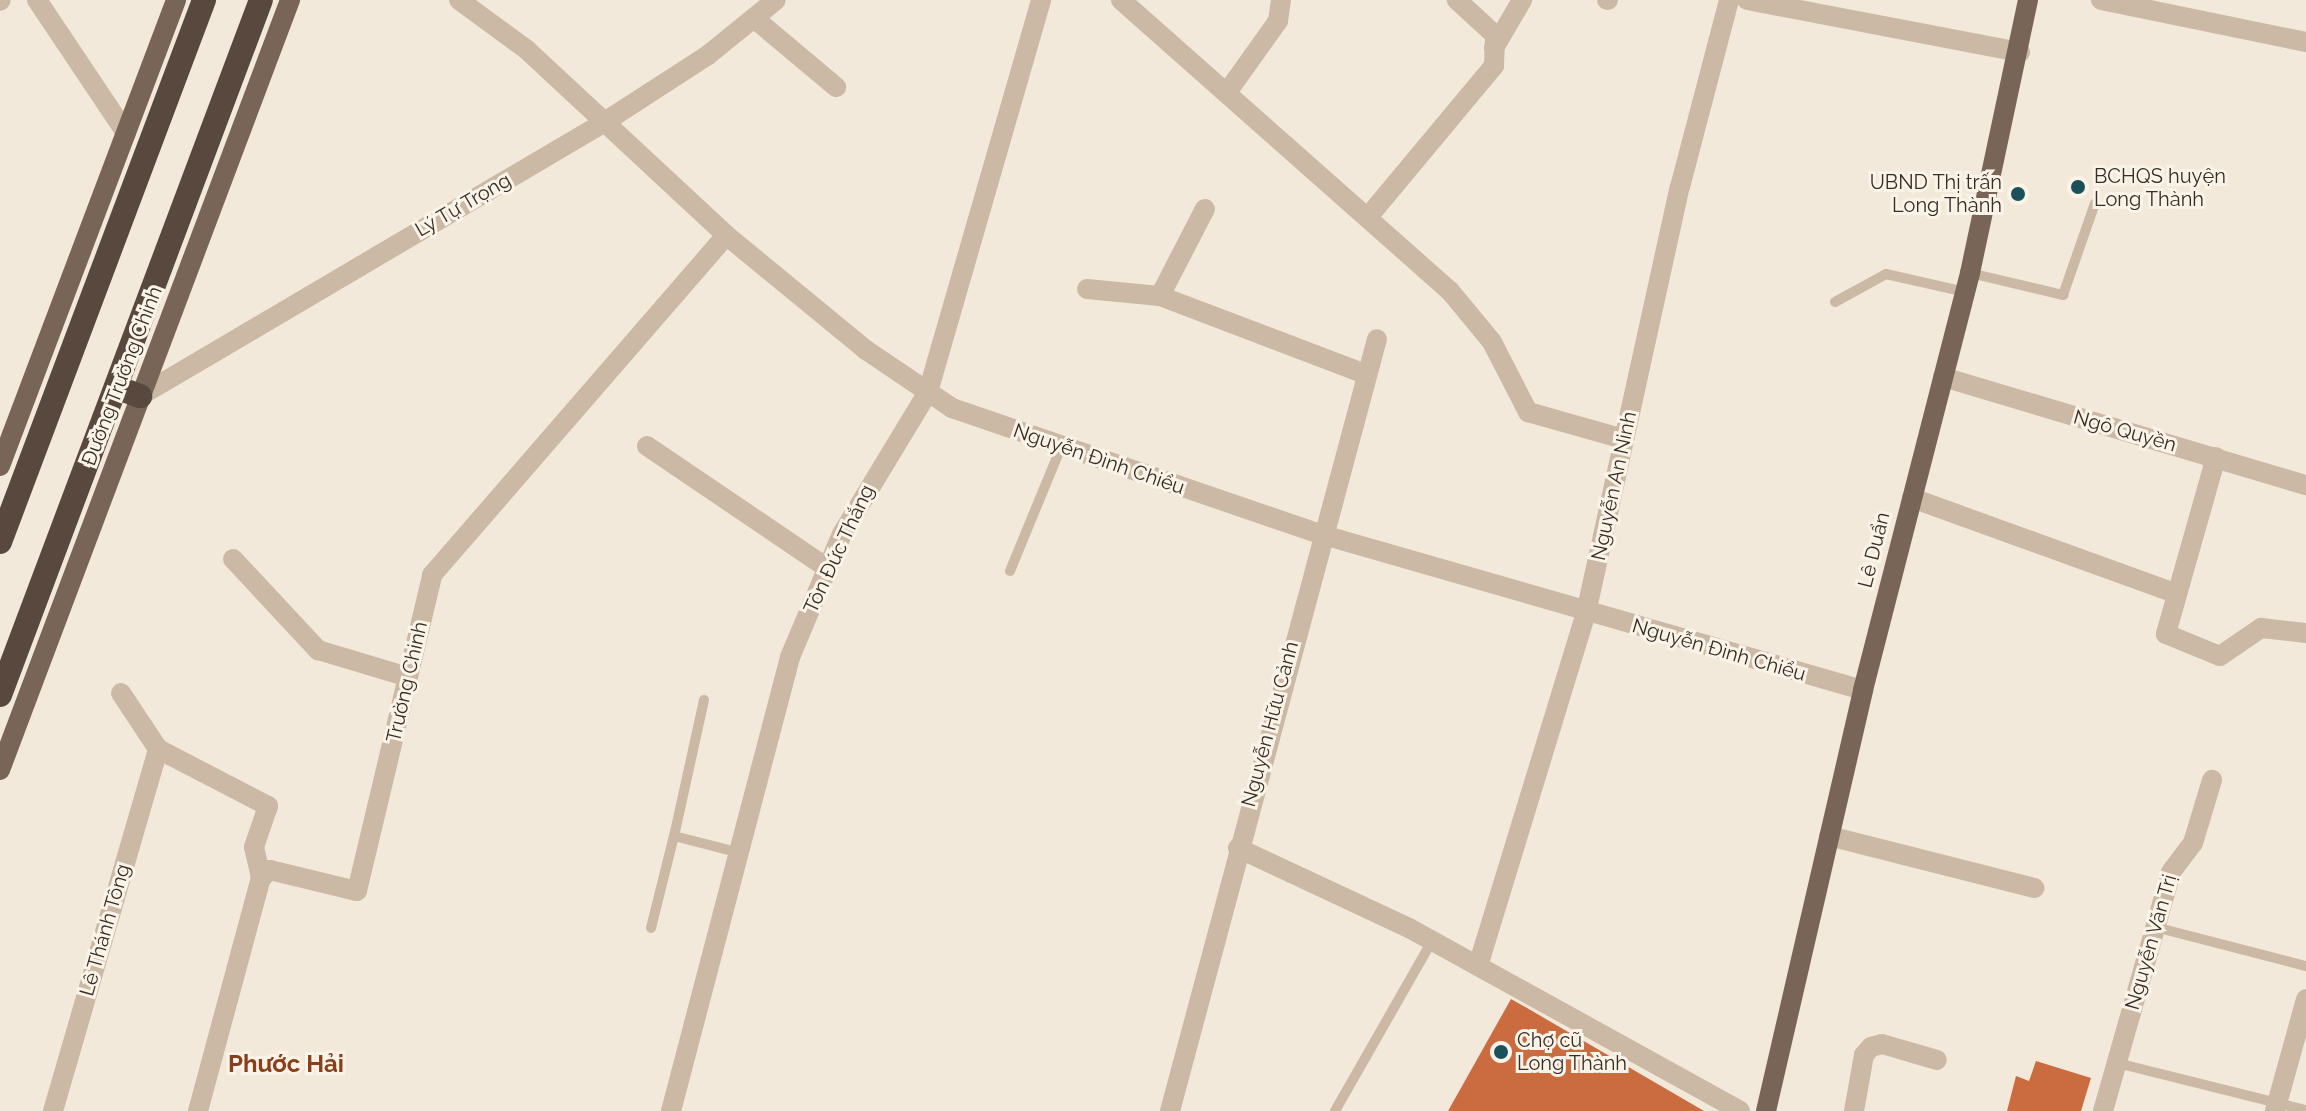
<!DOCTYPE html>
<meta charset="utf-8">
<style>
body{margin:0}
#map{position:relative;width:2306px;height:1111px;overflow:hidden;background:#f3e9da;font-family:Raleway,sans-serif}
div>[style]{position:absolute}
.building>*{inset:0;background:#cb6b40}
.lane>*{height:10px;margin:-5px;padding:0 5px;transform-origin:5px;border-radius:5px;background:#cbb9a5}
.street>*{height:20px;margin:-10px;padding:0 10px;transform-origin:10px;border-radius:10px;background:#cbb9a5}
.primary>*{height:20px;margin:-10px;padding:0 10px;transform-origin:10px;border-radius:10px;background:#796557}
.highway>*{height:24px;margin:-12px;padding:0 12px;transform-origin:12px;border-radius:12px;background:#58483e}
.dots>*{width:22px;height:22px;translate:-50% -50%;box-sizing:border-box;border:4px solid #faf3e7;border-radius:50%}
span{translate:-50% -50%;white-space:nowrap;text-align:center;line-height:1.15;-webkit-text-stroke:6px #faf3e7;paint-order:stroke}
.poi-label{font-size:20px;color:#372d27}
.left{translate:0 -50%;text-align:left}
.right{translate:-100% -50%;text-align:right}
.street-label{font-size:20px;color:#372d27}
.quarter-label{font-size:24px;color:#893e1c;font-weight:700}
</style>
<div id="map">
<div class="building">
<div style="clip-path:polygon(1511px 999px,1527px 1008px,1704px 1111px,1448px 1111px)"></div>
<div style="clip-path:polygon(2036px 1061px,2091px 1078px,2081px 1111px,2007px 1111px,2016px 1076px,2029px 1081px)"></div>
</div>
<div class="lane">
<div style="left:1970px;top:273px;width:96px;rotate:13.3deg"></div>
<div style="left:2063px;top:295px;width:97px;rotate:-70.8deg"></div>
<div style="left:1835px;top:302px;width:58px;rotate:-28.8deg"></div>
<div style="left:1886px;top:274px;width:82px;rotate:12.7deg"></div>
<div style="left:1010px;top:571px;width:134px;rotate:-67.6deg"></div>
<div style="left:704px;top:700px;width:139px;rotate:102.4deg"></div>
<div style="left:674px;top:836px;width:65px;rotate:14.3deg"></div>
<div style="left:2155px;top:927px;width:156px;rotate:14.5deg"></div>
<div style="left:651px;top:928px;width:95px;rotate:-76deg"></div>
<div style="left:2117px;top:1063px;width:195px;rotate:14deg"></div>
<div style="left:1335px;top:1111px;width:196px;rotate:-60.3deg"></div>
</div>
<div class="street">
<div style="left:37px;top:0;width:160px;rotate:56.2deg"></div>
<div style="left:459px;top:0;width:83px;rotate:36.2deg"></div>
<div style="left:526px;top:49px;width:273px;rotate:42.9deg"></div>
<div style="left:726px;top:235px;width:181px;rotate:39.4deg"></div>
<div style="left:866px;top:350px;width:104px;rotate:34deg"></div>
<div style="left:952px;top:408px;width:389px;rotate:18.9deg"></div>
<div style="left:1320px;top:534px;width:565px;rotate:16.03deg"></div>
<div style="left:1121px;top:0;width:439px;rotate:41.5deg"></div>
<div style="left:1450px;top:291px;width:66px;rotate:50.5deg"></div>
<div style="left:1492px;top:342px;width:79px;rotate:62.8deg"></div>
<div style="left:1528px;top:412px;width:100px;rotate:15.7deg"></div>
<div style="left:1607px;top:0;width:1px"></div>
<div style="left:1747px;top:0;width:278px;rotate:10.8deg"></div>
<div style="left:2101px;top:0;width:209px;rotate:11.6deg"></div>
<div style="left:0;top:1px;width:1px;rotate:-45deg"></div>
<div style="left:755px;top:19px;width:106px;rotate:40deg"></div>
<div style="left:1494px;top:48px;width:56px;rotate:-59.7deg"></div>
<div style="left:1228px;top:91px;width:86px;rotate:-54.5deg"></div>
<div style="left:1278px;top:21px;width:21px;rotate:-82deg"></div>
<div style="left:1368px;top:217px;width:197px;rotate:-50.2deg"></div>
<div style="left:1494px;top:66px;width:31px;rotate:-88deg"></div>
<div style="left:1495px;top:35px;width:52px;rotate:-137.4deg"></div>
<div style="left:1087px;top:289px;width:73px;rotate:5.5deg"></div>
<div style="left:1160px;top:296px;width:217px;rotate:20.8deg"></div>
<div style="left:1160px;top:296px;width:98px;rotate:-62.7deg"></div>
<div style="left:1943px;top:377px;width:379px;rotate:16.6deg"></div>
<div style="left:140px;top:396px;width:537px;rotate:-30.52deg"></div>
<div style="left:603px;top:123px;width:125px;rotate:-32.9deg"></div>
<div style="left:708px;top:55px;width:87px;rotate:-39deg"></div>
<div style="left:647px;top:446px;width:217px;rotate:34.1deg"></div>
<div style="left:2216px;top:457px;width:184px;rotate:105.8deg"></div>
<div style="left:2166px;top:634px;width:58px;rotate:22.2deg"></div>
<div style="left:2220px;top:656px;width:50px;rotate:-34.3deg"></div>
<div style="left:2261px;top:628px;width:45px;rotate:6.3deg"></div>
<div style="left:1912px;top:498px;width:279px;rotate:19.9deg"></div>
<div style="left:233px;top:559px;width:125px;rotate:47deg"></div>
<div style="left:318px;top:650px;width:94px;rotate:16.7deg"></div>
<div style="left:121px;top:693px;width:67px;rotate:56.5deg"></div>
<div style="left:158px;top:749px;width:124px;rotate:27.4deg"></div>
<div style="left:268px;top:806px;width:43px;rotate:108.9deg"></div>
<div style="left:254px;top:847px;width:32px;rotate:77deg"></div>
<div style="left:1829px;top:836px;width:212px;rotate:14.2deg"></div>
<div style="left:1238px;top:848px;width:189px;rotate:25.1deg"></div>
<div style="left:1409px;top:928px;width:378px;rotate:28.9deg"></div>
<div style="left:1478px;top:966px;width:369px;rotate:-73deg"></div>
<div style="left:1586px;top:613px;width:436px;rotate:-77.6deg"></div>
<div style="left:1680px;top:187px;width:193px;rotate:-75.3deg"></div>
<div style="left:53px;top:1111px;width:377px;rotate:-73.8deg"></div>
<div style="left:198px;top:1111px;width:241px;rotate:-74.9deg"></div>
<div style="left:261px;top:878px;width:12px;rotate:-42deg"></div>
<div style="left:270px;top:870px;width:89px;rotate:13.6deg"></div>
<div style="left:357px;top:891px;width:325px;rotate:-76.6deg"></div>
<div style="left:432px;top:575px;width:449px;rotate:-49.1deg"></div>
<div style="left:671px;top:1111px;width:469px;rotate:-75.3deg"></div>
<div style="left:790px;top:657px;width:134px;rotate:-67.1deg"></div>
<div style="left:842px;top:534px;width:166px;rotate:-58.8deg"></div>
<div style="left:928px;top:392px;width:408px;rotate:-73.9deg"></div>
<div style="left:1170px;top:1111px;width:799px;rotate:-74.99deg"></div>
<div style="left:1854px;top:1111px;width:57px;rotate:-79.9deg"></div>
<div style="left:1864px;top:1055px;width:11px;rotate:-49deg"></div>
<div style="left:1871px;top:1047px;width:11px;rotate:-15deg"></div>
<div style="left:1882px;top:1044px;width:57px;rotate:16.2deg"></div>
<div style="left:2103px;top:1111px;width:248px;rotate:-74.1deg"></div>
<div style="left:2171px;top:872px;width:36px;rotate:-53deg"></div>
<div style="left:2193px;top:843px;width:66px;rotate:-73.2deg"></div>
<div style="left:2275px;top:1111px;width:116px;rotate:-74.5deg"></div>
</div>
<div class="primary">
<div style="left:0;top:466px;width:498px;rotate:-69.3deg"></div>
<div style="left:0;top:770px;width:823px;rotate:-69.36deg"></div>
<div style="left:1766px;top:1111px;width:432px;rotate:-77deg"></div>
<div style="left:1863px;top:690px;width:431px;rotate:-75.6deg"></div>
<div style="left:1970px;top:273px;width:279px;rotate:-78deg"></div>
</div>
<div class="highway">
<div style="left:116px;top:387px;width:26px;rotate:21deg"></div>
<div style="left:0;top:542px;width:579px;rotate:-69.37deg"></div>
<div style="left:0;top:695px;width:742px;rotate:-69.42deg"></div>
</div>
<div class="dots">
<div style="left:2078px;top:187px;background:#1b515a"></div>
<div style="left:2018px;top:194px;background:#1b515a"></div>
<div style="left:1501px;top:1052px;background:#1b515a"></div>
</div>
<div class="poi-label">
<span class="left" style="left:2094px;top:188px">BCHQS huyện<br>Long Thành</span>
<span class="right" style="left:2002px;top:194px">UBND Thị trấn<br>Long Thành</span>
<span class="left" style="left:1517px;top:1052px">Chợ cũ<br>Long Thành</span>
</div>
<div class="street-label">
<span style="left:463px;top:205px;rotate:-30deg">Lý Tự Trọng</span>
<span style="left:122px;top:376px;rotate:-69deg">Đường Trường Chinh</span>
<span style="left:2125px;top:431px;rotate:16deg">Ngô Quyền</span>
<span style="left:1099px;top:459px;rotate:19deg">Nguyễn Đình Chiểu</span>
<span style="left:1614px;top:486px;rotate:-78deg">Nguyễn An Ninh</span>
<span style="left:839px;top:549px;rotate:-65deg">Tôn Đức Thắng</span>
<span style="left:1874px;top:550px;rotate:-76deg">Lê Duẩn</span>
<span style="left:1719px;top:650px;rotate:16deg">Nguyễn Đình Chiểu</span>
<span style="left:407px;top:682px;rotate:-77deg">Trường Chinh</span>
<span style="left:1270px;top:724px;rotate:-75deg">Nguyễn Hữu Cảnh</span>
<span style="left:105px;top:930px;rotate:-74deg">Lê Thánh Tông</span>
<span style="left:2151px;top:942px;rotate:-74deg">Nguyễn Văn Trị</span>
</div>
<div class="quarter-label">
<span style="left:286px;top:1064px">Phước Hải</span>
</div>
</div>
